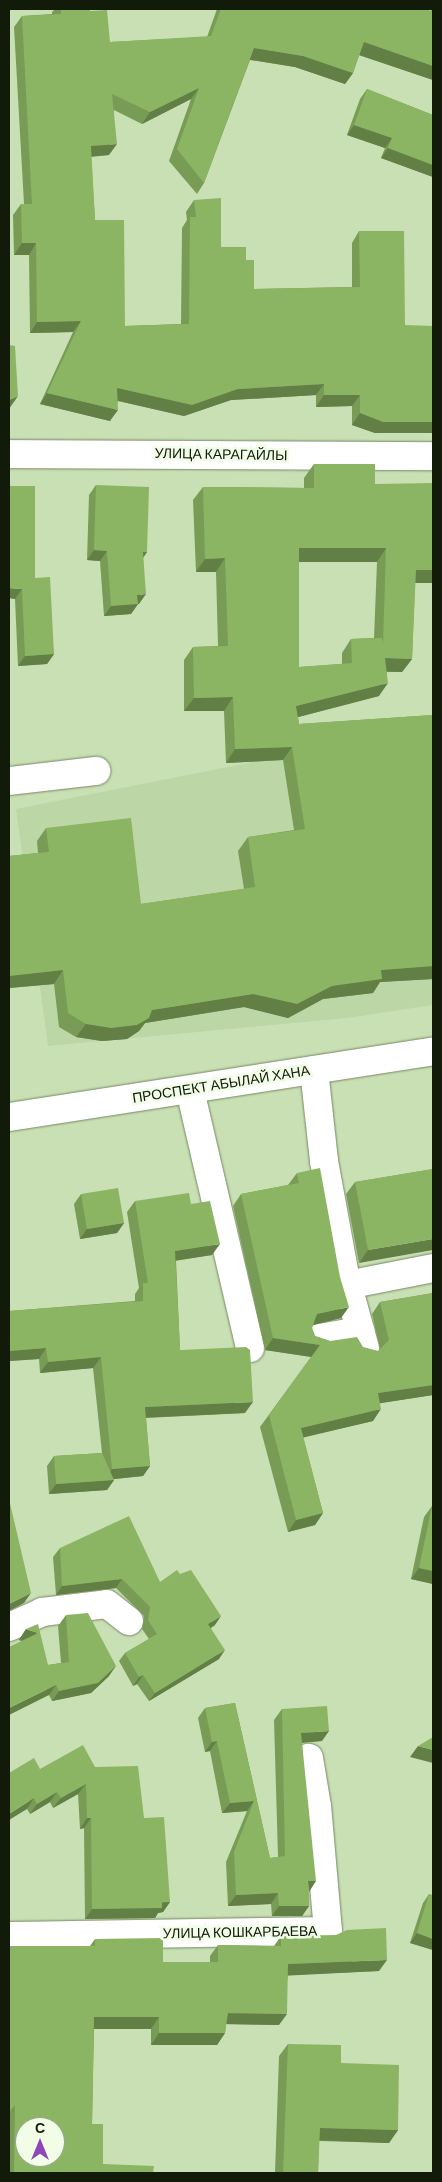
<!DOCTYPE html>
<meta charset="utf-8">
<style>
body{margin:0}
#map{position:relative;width:442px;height:2182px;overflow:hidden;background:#c9e0b5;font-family:Barlow,sans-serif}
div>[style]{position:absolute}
.built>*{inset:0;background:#bdd6a5}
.roads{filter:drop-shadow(0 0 1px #758962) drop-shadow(0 0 1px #758962)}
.street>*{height:28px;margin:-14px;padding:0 14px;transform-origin:14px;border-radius:14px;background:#fff}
.secondary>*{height:28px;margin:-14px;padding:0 14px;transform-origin:14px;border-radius:14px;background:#fff}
.wall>*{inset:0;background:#789c55}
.shaded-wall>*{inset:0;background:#627f45}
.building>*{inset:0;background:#8cb563}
span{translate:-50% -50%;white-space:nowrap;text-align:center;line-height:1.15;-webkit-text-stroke:5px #f1fde7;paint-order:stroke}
.street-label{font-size:14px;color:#121a0a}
.frame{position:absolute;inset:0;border:10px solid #121a0a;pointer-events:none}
.north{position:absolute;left:15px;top:2117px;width:50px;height:50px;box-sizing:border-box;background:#f1fde7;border:1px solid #98a28f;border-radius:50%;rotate:0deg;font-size:14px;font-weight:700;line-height:20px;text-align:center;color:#121a0a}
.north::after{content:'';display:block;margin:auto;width:18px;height:22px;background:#8e46b9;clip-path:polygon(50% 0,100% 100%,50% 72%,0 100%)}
</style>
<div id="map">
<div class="built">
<div style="clip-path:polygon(433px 730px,433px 1005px,347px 1018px,48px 1046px,16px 809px,404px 732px)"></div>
</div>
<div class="roads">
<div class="street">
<div style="left:9px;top:454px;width:424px;rotate:0.3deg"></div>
<div style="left:9px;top:781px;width:88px;rotate:-6.6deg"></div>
<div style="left:314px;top:1070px;width:92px;rotate:83.7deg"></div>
<div style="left:324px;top:1161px;width:116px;rotate:79.6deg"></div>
<div style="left:345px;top:1275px;width:76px;rotate:74.7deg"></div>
<div style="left:190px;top:1090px;width:265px;rotate:76.9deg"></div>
<div style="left:347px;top:1285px;width:88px;rotate:-11.2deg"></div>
<div style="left:319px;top:1338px;width:42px;rotate:-9.7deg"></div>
<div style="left:9px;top:1627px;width:36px;rotate:-24deg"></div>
<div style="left:42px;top:1612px;width:65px;rotate:-7deg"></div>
<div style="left:107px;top:1604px;width:28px;rotate:38deg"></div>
<div style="left:9px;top:1936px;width:319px;rotate:-0.9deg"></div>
<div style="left:328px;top:1931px;width:125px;rotate:-95deg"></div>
<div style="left:317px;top:1806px;width:49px;rotate:-99.5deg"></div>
</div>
<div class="secondary">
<div style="left:9px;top:1117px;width:429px;rotate:-8.8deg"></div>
</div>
</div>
<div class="wall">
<div style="clip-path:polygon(55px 9px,90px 9px,90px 11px,110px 42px,207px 37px,217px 9px,424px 9px,431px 11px,432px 9px,433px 9px,433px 80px,359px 55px,353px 73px,345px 84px,295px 67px,250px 60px,204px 183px,197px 194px,169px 161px,191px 99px,142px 124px,114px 110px,109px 155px,91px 157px,95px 220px,125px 326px,181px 324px,182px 228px,187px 220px,186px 212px,194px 200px,221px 247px,246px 260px,254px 289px,352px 287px,352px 243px,359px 231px,405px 325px,433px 433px,375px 433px,352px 425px,352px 406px,316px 407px,316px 395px,231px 400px,184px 416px,118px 401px,110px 421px,40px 404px,73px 332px,30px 333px,29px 255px,14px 255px,13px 215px,21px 204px,24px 204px,14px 27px,22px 16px,52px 14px,52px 12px)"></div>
<div style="clip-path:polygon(367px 89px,433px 115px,433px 177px,381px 158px,385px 148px,347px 135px,360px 99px)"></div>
<div style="clip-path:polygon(evenodd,314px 464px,375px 484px,433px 583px,415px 583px,412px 659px,402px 672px,387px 672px,379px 696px,298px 717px,299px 724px,433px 715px,433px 979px,380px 982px,373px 993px,323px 999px,288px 1018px,244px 1007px,145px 1023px,139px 1031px,127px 1039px,102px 1041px,76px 1037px,59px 1027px,54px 984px,9px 988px,9px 856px,38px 853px,37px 841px,46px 828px,141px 904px,244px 889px,238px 851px,248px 837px,294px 830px,283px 760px,226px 763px,224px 711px,184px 711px,184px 660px,193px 647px,218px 646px,216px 572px,196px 572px,193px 500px,203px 487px,304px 488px,304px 478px,314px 464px,299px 562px,377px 562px,374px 638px,351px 639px,342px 653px,342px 664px,299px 667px,299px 562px)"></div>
<div style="clip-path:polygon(96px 485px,147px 552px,143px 558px,139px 604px,138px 604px,131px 614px,104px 616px,100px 561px,87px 560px,89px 495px)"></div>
<div style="clip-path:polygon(35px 578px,54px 654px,47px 664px,18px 666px,15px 599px,9px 598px)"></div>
<div style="clip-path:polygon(433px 1169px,359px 1263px,346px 1194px,355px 1182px)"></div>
<div style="clip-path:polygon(297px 1173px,341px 1318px,313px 1325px,312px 1328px,315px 1336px,330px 1341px,378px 1351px,380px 1349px,372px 1314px,380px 1302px,433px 1293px,433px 1395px,380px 1403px,373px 1421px,303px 1437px,323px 1513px,315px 1525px,288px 1532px,260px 1427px,311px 1357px,265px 1350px,233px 1206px,241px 1194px,288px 1185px)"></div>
<div style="clip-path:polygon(81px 1194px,124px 1223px,117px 1233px,80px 1239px,74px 1204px)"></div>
<div style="clip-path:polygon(135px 1201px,191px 1204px,212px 1255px,176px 1260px,180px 1350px,245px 1413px,146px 1418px,150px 1466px,143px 1476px,114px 1479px,114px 1480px,107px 1490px,49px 1494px,47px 1466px,54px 1456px,102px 1453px,93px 1368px,40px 1373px,39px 1359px,9px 1361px,9px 1311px,135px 1301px,135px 1294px,139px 1288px,127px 1212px)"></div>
<div style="clip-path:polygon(432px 1506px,433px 1584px,411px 1579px,424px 1517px)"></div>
<div style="clip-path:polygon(60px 1548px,160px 1582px,215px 1625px,211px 1628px,219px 1659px,149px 1701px,137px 1684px,133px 1686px,119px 1661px,125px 1653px,149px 1639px,142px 1629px,144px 1616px,116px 1588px,56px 1595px,53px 1557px)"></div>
<div style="clip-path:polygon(66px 1615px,109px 1676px,91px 1693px,52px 1701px,22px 1641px,19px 1640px,26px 1629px,48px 1665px,61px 1663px,58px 1626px)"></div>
<div style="clip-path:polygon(235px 1703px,270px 1858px,278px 1857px,274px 1720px,282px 1709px,322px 1741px,302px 1743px,309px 1906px,302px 1916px,272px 1916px,271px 1904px,228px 1906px,226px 1862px,247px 1811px,222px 1813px,210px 1751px,205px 1752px,198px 1718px,205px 1708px)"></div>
<div style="clip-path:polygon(95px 1767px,144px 1818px,170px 1902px,163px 1912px,158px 1913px,155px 1918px,85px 1919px,84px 1828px,80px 1829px,78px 1794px,53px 1808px,50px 1802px,30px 1814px,27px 1809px,40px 1769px)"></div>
<div style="clip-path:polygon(429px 1894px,433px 1950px,410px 1943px,423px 1903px)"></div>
<div style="clip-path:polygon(281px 1936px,379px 1971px,288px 1975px,279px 2025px,226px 2024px,225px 2033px,217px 2045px,151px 2045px,151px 2029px,94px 2029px,92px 2124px,103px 2164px,153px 2173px,9px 2173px,9px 1946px,90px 1946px,95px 1939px,163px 1962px,210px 1962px,210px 1956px,218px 1945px,274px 1946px)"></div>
<div style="clip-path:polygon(288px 2044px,341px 2063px,398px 2130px,389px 2143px,319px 2141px,318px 2173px,275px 2173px,279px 2056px)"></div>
</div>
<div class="shaded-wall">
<div style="clip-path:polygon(364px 42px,433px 66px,433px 80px,356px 54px)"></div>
<div style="clip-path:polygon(254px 48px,303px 56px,353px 73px,345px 84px,295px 67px,246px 59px)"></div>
<div style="clip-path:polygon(199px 88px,191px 99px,142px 124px,150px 112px)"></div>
<div style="clip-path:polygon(354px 125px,392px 138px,385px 148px,347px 135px)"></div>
<div style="clip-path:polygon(117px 144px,109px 155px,83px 157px,91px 146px)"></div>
<div style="clip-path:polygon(388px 148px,433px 165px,433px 177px,381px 158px)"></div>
<div style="clip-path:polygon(22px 243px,36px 243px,29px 255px,14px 255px)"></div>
<div style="clip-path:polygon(81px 321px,73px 332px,30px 333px,37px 322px)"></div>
<div style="clip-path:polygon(324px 384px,316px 395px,231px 400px,184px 416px,110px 399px,117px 388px,238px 389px)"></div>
<div style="clip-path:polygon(47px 393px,118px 410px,110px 421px,40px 404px)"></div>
<div style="clip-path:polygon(324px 395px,360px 395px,352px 406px,316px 407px)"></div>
<div style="clip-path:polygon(18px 396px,9px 409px,9px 400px)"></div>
<div style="clip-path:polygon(360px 413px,433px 422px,433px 433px,375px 433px,352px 425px)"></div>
<div style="clip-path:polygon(299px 548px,386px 548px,377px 562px,289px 562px)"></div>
<div style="clip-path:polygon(94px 550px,107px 551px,100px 561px,87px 560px)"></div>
<div style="clip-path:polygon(143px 552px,147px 552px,140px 562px)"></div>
<div style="clip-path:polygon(225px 558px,216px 572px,196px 572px,205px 559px)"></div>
<div style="clip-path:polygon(416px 570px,433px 570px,433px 583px,406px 583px)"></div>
<div style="clip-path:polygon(9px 588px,22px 589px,15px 599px,9px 598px)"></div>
<div style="clip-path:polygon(146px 594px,139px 604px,135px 604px,138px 604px,131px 614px,104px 616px,111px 606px,137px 595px)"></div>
<div style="clip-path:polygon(54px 654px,47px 664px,18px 666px,25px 656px)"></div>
<div style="clip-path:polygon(385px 658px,412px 659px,402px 672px,375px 671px)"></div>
<div style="clip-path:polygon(388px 683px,379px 696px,287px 720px,296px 706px)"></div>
<div style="clip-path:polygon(233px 697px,224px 711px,184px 711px,194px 698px)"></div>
<div style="clip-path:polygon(292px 747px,283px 760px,226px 763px,235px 749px)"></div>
<div style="clip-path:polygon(433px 966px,433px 979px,380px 982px,373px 993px,323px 999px,288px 1018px,244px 1007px,145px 1023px,139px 1031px,127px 1039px,102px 1041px,76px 1037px,86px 1024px,152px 1010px,253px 994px,332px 986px,381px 970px)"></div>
<div style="clip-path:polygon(63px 970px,54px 984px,9px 988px,9px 976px)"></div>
<div style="clip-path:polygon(124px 1223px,117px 1233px,80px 1239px,87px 1229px)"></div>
<div style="clip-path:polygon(433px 1239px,433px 1250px,359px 1263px,368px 1250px)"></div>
<div style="clip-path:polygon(220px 1244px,212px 1255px,168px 1262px,175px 1251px)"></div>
<div style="clip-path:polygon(349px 1307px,341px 1318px,309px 1326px,317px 1314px)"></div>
<div style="clip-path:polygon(273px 1338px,320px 1345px,312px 1357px,265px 1350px)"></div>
<div style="clip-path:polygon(46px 1348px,39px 1359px,9px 1361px,9px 1351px)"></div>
<div style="clip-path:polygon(101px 1357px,93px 1368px,40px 1373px,48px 1362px)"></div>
<div style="clip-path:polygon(433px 1385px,433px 1395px,369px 1405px,378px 1393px)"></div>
<div style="clip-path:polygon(253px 1402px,245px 1413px,137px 1418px,145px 1407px)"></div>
<div style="clip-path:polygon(381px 1409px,373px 1421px,293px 1440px,301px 1428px)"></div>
<div style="clip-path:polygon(150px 1466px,143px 1476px,105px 1480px,112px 1469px)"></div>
<div style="clip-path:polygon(114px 1480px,107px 1490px,49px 1494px,56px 1484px)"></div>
<div style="clip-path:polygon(323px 1513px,315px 1525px,288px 1532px,296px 1520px)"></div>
<div style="clip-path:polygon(419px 1568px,433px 1571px,433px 1584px,411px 1579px)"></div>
<div style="clip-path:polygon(122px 1579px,116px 1588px,56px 1595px,62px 1586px)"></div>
<div style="clip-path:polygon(31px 1593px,24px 1603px,9px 1611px,9px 1604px)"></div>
<div style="clip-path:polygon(221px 1616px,215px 1625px,202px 1633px,208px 1624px)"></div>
<div style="clip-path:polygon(26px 1629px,38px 1633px,30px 1643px,19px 1640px)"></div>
<div style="clip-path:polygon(225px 1650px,219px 1659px,149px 1701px,155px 1693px)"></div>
<div style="clip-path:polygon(116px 1666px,109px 1676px,91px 1693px,52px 1701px,59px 1691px)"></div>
<div style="clip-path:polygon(143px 1675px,137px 1684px,133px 1686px,139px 1677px)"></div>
<div style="clip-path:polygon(56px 1685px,49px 1695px,9px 1715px,9px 1708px)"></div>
<div style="clip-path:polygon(329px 1731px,322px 1741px,294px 1743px,301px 1733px)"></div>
<div style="clip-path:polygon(217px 1741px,210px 1751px,205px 1752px,212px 1742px)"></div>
<div style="clip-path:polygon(418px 1746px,433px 1750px,433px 1763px,410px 1757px)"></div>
<div style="clip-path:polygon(86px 1784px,78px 1794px,53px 1808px,61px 1798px)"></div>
<div style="clip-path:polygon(57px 1792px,50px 1802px,30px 1814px,37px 1804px)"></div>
<div style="clip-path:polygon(34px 1798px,27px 1809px,9px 1820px,9px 1814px)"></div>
<div style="clip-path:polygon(254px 1801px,247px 1811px,222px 1813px,230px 1803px)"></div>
<div style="clip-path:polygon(87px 1818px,91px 1818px,84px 1828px,80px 1829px)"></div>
<div style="clip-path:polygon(308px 1881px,316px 1881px,309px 1892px)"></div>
<div style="clip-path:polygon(278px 1893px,271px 1904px,228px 1906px,236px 1895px)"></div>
<div style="clip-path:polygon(170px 1902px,163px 1912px,158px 1913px,155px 1918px,85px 1919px,92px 1909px)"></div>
<div style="clip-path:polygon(279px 1906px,309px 1906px,302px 1916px,272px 1916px)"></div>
<div style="clip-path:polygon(417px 1933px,433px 1939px,433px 1950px,410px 1943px)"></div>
<div style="clip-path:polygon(387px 1960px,379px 1971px,280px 1976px,288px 1964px)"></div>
<div style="clip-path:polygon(228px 2013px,287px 2014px,279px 2025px,220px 2024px)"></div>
<div style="clip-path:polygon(94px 2017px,159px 2017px,151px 2029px,86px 2029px)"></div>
<div style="clip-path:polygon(159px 2033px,225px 2033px,217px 2045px,151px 2045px)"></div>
<div style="clip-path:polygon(320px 2128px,398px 2130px,389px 2143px,311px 2140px)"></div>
</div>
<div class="building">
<div style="clip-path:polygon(61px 9px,90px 9px,90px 11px,107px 10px,110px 42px,211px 36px,221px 9px,424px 9px,433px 12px,433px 66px,364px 42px,353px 73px,303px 56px,254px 48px,204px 183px,177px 149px,199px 88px,150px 112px,112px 94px,117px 144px,91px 146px,95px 220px,124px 220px,125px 326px,189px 324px,190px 217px,196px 217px,194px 200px,221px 198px,221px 247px,246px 247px,246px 260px,254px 260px,254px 289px,360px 287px,359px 231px,404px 231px,405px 325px,433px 326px,433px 422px,383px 422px,360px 413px,360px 395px,324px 395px,324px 384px,238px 389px,192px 405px,117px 388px,118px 410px,47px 393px,81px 321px,37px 322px,36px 243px,22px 243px,21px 204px,32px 204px,22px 16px,61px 14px)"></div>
<div style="clip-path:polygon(367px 89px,433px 115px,433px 165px,388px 148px,392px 138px,354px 125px)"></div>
<div style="clip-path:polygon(9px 345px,15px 346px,18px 396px,9px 400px)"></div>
<div style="clip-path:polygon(evenodd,314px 464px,375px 464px,375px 484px,433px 483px,433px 570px,416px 570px,412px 659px,385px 658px,388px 683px,296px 706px,299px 724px,433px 715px,433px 966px,381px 970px,382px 979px,332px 986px,297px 1004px,253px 994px,152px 1010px,149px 1018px,137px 1025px,111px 1028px,86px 1024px,68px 1013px,63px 970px,9px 976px,9px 856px,49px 852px,46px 828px,131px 818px,141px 904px,255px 887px,248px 837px,305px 829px,292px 747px,235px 749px,233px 697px,194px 698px,193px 647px,228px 646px,225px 558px,205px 559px,203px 487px,314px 488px,314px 464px,299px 548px,386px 548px,383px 645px,382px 638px,351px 639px,352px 663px,299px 667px,299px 548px)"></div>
<div style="clip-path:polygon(96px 485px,149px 487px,147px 552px,143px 552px,146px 594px,137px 595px,138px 604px,111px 606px,107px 551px,94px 550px)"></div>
<div style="clip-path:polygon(9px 486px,35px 486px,35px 578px,50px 577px,54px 654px,25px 656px,22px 589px,9px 588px)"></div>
<div style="clip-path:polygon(320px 1168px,340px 1277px,349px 1307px,317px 1314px,312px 1328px,315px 1336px,330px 1341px,357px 1337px,363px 1347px,378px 1351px,389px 1340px,380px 1302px,433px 1293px,433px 1385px,378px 1393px,381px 1409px,301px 1428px,323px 1513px,296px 1520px,269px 1415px,320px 1345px,273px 1338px,241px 1194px,299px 1183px,297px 1173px)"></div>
<div style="clip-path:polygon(433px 1169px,433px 1239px,368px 1250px,355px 1182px)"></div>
<div style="clip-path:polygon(118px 1188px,124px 1223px,87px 1229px,81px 1194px)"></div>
<div style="clip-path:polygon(189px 1193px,191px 1204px,210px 1201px,220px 1244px,175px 1251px,180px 1350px,246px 1347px,250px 1350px,253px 1402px,145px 1407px,150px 1466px,112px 1469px,101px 1357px,48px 1362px,46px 1348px,9px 1351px,9px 1311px,143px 1301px,143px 1283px,148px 1283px,135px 1201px)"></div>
<div style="clip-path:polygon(102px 1453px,114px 1480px,56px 1484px,54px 1456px)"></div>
<div style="clip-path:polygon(9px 1499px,31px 1593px,9px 1604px)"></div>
<div style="clip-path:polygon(432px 1506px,433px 1506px,433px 1571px,419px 1568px)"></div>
<div style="clip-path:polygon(129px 1516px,160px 1582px,177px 1570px,180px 1574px,191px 1570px,221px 1616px,208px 1624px,225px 1650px,155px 1693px,143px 1675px,139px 1677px,125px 1653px,157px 1634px,148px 1620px,150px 1607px,122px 1579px,62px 1586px,60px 1548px)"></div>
<div style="clip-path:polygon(88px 1613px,116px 1666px,98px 1683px,59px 1691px,56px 1685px,9px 1708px,9px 1647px,38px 1633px,26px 1629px,38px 1624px,48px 1665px,69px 1662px,66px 1615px)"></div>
<div style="clip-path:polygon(235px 1703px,270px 1858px,285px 1856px,282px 1709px,327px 1706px,329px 1731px,301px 1733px,316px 1881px,308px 1881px,309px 1906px,279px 1906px,278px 1893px,236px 1895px,234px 1852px,254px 1801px,230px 1803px,217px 1741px,212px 1742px,205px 1708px)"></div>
<div style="clip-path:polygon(433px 1737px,433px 1750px,418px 1746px)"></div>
<div style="clip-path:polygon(83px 1745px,95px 1767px,138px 1766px,144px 1818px,164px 1817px,170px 1902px,162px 1902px,162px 1908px,92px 1909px,91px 1818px,87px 1818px,86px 1784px,61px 1798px,57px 1792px,37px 1804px,34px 1798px,9px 1814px,9px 1773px,34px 1758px,40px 1769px)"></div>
<div style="clip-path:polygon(429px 1894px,433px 1895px,433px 1939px,417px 1933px)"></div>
<div style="clip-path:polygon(evenodd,386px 1928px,387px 1960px,288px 1964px,287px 2014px,228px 2013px,225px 2033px,159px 2033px,159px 2017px,94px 2017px,92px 2124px,103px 2124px,103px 2164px,154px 2166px,153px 2173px,14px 2173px,15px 2105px,9px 2112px,9px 1946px,95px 1946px,95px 1939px,163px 1938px,163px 1962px,218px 1962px,218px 1945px,281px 1946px,281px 1936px,336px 1935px,347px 1930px,386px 1928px,25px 2127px,55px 2127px,55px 2157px,25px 2157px,25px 2127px)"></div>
<div style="clip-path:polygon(288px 2044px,341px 2045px,341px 2063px,399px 2065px,398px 2130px,320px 2128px,318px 2173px,283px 2173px)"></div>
</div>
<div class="street-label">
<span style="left:221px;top:454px;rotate:1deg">УЛИЦА КАРАГАЙЛЫ</span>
<span style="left:221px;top:1084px;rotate:-9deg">ПРОСПЕКТ АБЫЛАЙ ХАНА</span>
<span style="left:240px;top:1932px;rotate:-1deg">УЛИЦА КОШКАРБАЕВА</span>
</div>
<div class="frame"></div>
<div class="north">С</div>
</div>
